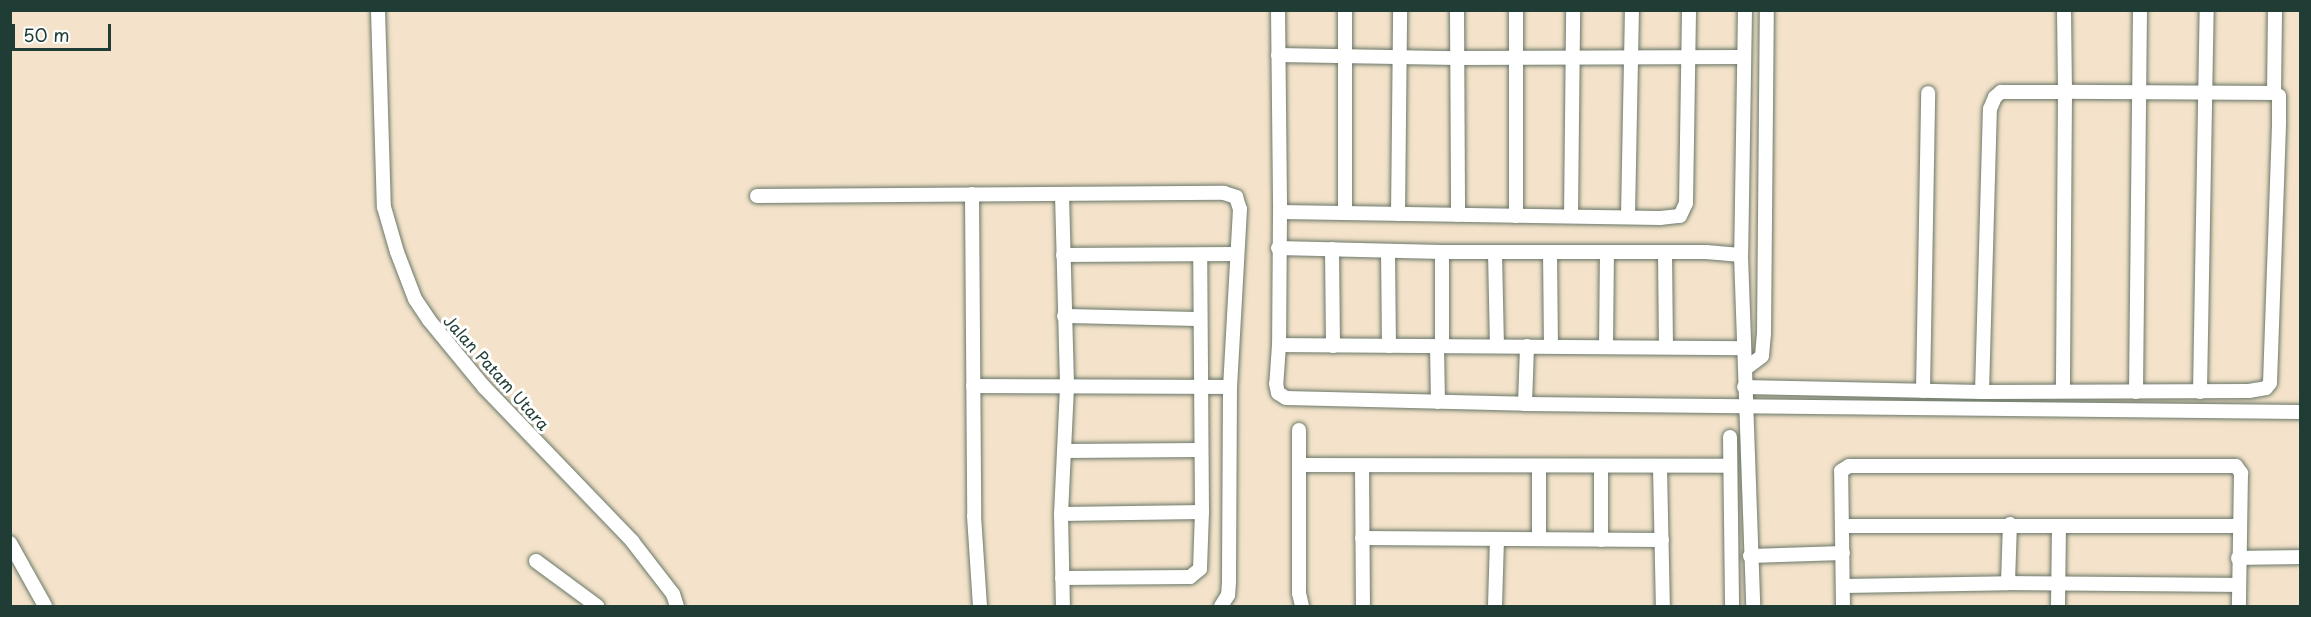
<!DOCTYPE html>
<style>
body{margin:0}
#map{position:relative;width:2311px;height:617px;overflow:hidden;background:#f4e3ca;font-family:"Playpen Sans",sans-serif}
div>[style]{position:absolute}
.roads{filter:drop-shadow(0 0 2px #6a7768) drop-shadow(0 0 2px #6a7768)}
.minor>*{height:14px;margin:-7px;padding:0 7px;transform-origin:7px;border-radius:7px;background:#fff}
span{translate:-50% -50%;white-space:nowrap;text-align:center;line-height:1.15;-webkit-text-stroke:6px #fff;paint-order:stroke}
.street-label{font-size:16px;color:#1f3d34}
.frame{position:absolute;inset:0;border:12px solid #1f3d34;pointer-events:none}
.scale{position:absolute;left:12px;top:24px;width:99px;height:27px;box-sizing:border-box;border:3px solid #1f3d34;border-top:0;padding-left:8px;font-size:18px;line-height:21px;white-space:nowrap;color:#1f3d34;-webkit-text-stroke:4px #fff;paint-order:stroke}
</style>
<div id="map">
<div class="roads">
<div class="minor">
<div style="left:378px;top:10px;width:197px;rotate:88.3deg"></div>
<div style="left:384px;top:207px;width:47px;rotate:73.9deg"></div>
<div style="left:397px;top:252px;width:50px;rotate:69deg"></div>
<div style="left:415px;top:299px;width:25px;rotate:56deg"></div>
<div style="left:429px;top:320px;width:87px;rotate:50.6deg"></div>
<div style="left:484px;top:387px;width:214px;rotate:46.1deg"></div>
<div style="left:632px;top:541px;width:67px;rotate:52.3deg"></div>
<div style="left:673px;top:594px;width:13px;rotate:72deg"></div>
<div style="left:1278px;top:10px;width:202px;rotate:89.4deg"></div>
<div style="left:1280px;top:212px;width:133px;rotate:90.4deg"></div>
<div style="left:1279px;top:345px;width:39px;rotate:94deg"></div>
<div style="left:1276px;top:384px;width:9px;rotate:77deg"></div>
<div style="left:1278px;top:393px;width:9px;rotate:32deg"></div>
<div style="left:1286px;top:398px;width:239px;rotate:1.4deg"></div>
<div style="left:1525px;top:404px;width:775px;rotate:0.59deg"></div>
<div style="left:1345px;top:10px;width:203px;rotate:90deg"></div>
<div style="left:1457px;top:10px;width:205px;rotate:89.7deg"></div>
<div style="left:1745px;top:10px;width:245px;rotate:90.9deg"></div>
<div style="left:1741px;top:255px;width:351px;rotate:88deg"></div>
<div style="left:1278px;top:55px;width:179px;rotate:1deg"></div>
<div style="left:1457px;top:58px;width:287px;rotate:-0.2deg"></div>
<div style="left:2274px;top:93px;width:83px;rotate:-89.3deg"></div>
<div style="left:972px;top:194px;width:322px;rotate:89.6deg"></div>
<div style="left:974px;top:516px;width:90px;rotate:86.2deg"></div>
<div style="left:1062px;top:194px;width:193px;rotate:88.5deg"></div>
<div style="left:1067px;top:387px;width:127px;rotate:92.7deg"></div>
<div style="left:1061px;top:514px;width:92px;rotate:88.8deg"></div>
<div style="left:757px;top:196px;width:467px;rotate:-0.4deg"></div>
<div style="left:1224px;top:193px;width:13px;rotate:18deg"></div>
<div style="left:1236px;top:197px;width:13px;rotate:72deg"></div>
<div style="left:1240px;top:209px;width:178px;rotate:93.2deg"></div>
<div style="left:1230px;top:387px;width:195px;rotate:90.3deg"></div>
<div style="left:1229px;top:582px;width:13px;rotate:94deg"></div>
<div style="left:1228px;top:595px;width:13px;rotate:122deg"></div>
<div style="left:1280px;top:212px;width:380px;rotate:0.9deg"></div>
<div style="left:1660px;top:218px;width:20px;rotate:-6deg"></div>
<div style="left:1680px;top:216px;width:14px;rotate:-65deg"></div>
<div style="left:1686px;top:203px;width:193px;rotate:-89.1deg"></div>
<div style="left:1398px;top:214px;width:204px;rotate:-89.4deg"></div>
<div style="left:1516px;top:216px;width:206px;rotate:-90deg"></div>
<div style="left:1571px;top:216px;width:206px;rotate:-89.4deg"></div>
<div style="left:1628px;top:216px;width:206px;rotate:-88.9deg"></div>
<div style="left:1278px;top:248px;width:164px;rotate:1.4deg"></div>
<div style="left:1442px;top:252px;width:264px"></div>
<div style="left:1706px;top:252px;width:35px;rotate:5deg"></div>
<div style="left:1332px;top:249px;width:97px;rotate:89.4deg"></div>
<div style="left:1388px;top:251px;width:95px;rotate:89.4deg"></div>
<div style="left:1442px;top:252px;width:94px;rotate:90deg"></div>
<div style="left:1495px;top:252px;width:94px;rotate:88.8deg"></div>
<div style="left:1550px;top:252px;width:94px;rotate:89.4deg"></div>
<div style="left:1665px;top:252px;width:94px;rotate:89.4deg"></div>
<div style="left:1063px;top:255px;width:172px;rotate:-0.3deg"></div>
<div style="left:1064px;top:316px;width:136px;rotate:1.3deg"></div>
<div style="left:1279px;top:345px;width:464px;rotate:0.4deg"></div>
<div style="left:1437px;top:346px;width:56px;rotate:89deg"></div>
<div style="left:1606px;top:346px;width:94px;rotate:-89.4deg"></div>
<div style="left:1745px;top:369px;width:21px;rotate:-37deg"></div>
<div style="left:1762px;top:356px;width:22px;rotate:-85deg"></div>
<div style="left:1764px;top:334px;width:324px;rotate:-89.5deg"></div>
<div style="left:973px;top:386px;width:257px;rotate:0.2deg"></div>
<div style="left:1744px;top:387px;width:238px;rotate:1.2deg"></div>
<div style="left:1982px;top:392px;width:267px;rotate:-0.2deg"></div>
<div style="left:2249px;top:391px;width:17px;rotate:-10deg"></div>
<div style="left:2266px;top:388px;width:6px;rotate:-51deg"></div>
<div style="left:2270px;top:383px;width:262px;rotate:-88deg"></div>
<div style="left:2279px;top:121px;width:25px;rotate:-90deg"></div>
<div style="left:2279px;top:96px;width:6px;rotate:-149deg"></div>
<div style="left:2274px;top:93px;width:209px;rotate:-179.7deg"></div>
<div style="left:2065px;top:92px;width:299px;rotate:90.4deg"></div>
<div style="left:1923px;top:391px;width:298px;rotate:-89deg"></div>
<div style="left:1982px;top:392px;width:283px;rotate:-88.4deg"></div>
<div style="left:1990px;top:109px;width:13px;rotate:-67deg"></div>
<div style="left:1995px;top:97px;width:8px;rotate:-40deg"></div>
<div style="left:2001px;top:92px;width:64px"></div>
<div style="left:2065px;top:92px;width:82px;rotate:-90.7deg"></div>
<div style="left:2136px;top:392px;width:382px;rotate:-89.4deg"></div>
<div style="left:2200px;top:392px;width:382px;rotate:-89deg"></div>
<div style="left:1525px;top:404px;width:58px;rotate:-88deg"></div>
<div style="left:1299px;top:430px;width:163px;rotate:90deg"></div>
<div style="left:1299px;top:593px;width:13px;rotate:77deg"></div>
<div style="left:1730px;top:437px;width:169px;rotate:89.3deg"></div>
<div style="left:1064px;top:451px;width:136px;rotate:-0.4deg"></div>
<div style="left:1300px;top:465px;width:429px;rotate:0.1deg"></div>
<div style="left:1362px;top:466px;width:140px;rotate:89.6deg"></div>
<div style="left:1539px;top:467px;width:72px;rotate:90deg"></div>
<div style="left:1660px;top:468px;width:138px;rotate:88.8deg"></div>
<div style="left:1061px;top:514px;width:141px;rotate:-0.8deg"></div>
<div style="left:1843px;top:526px;width:396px"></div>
<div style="left:1362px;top:538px;width:300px;rotate:0.4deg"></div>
<div style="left:1601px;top:540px;width:72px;rotate:-90deg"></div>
<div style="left:10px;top:543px;width:72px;rotate:60.9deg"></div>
<div style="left:1750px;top:556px;width:93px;rotate:-1.8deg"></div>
<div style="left:2238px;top:558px;width:62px;rotate:-0.9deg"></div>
<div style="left:536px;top:561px;width:76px;rotate:36.4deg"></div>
<div style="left:1062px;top:578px;width:128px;rotate:-0.4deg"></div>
<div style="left:1190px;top:577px;width:13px;rotate:-39deg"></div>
<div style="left:1200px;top:569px;width:57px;rotate:-88deg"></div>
<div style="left:1202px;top:512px;width:256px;rotate:-90.4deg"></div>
<div style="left:2008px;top:583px;width:59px;rotate:-88.1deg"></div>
<div style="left:1844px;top:586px;width:164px;rotate:-1deg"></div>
<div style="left:2008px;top:583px;width:230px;rotate:0.5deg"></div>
<div style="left:1495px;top:606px;width:67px;rotate:-88.3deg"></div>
<div style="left:1843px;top:606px;width:135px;rotate:-90.8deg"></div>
<div style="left:1841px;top:471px;width:9px;rotate:-32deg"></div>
<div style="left:1849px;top:466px;width:387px"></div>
<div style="left:2236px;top:466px;width:9px;rotate:54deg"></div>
<div style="left:2241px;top:473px;width:133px;rotate:90.9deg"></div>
<div style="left:2058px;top:606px;width:80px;rotate:-89.3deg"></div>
</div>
</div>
<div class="street-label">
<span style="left:497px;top:372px;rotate:48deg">Jalan Patam Utara</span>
</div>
<div class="frame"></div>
<div class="scale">50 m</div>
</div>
